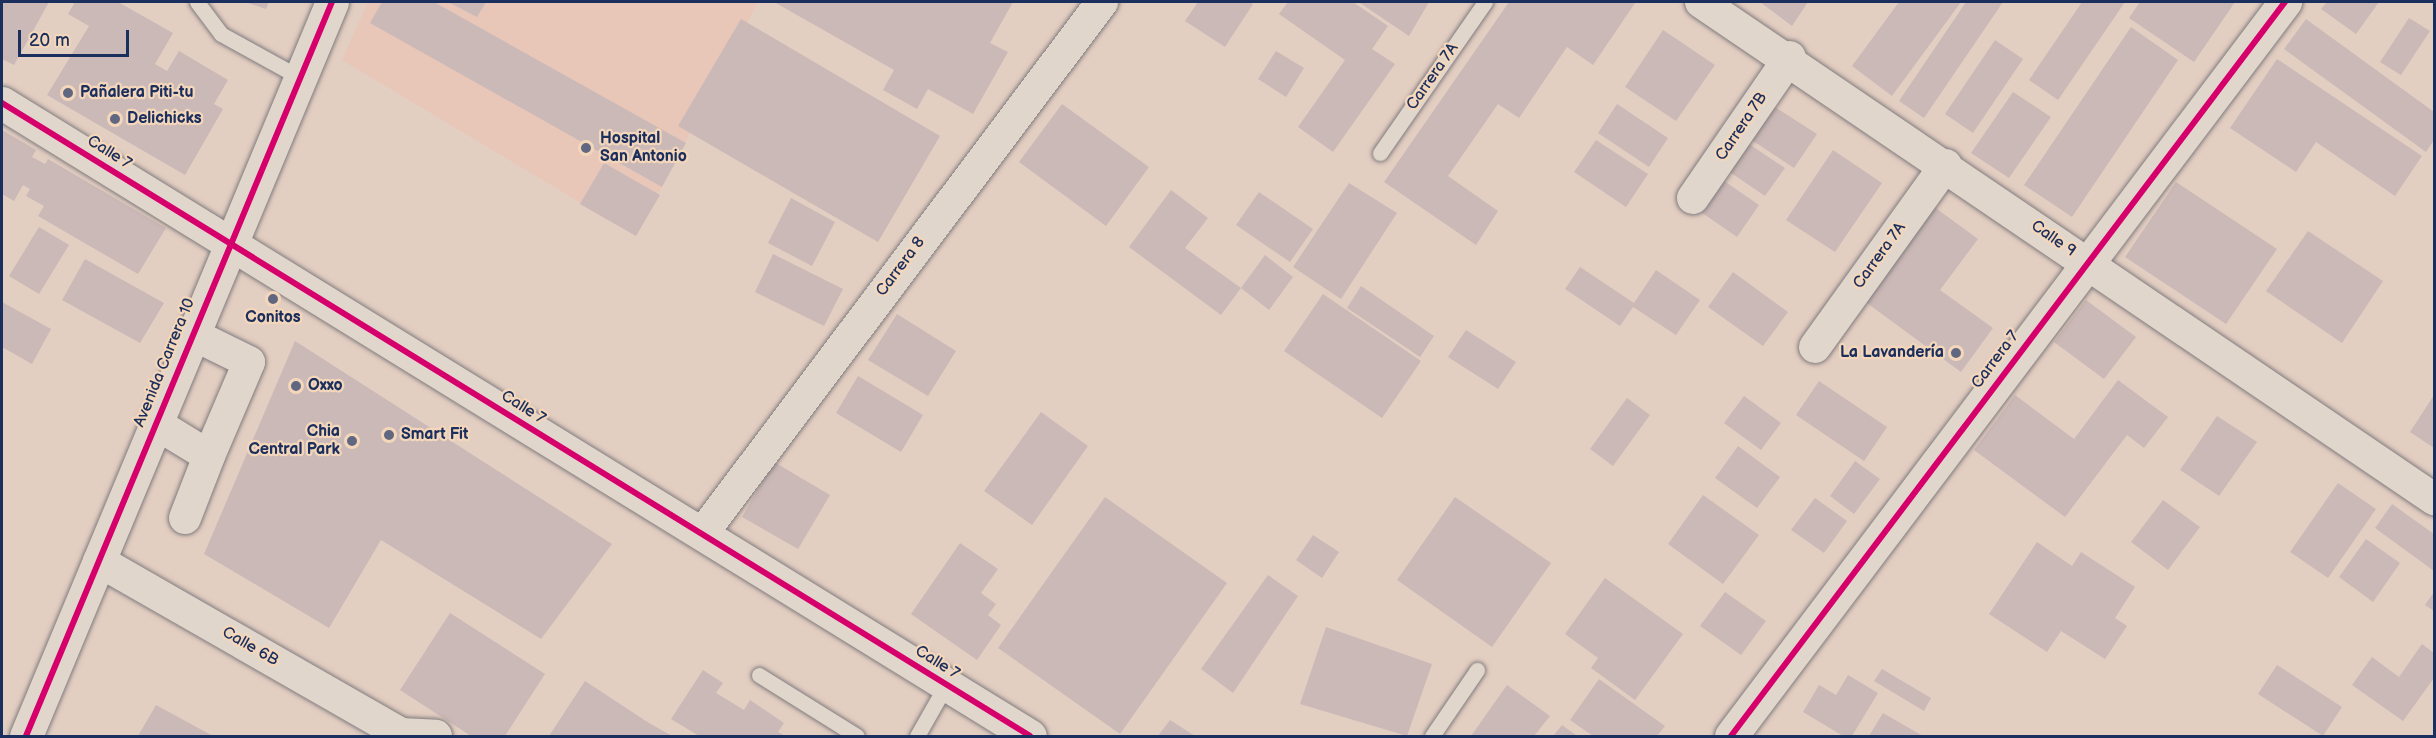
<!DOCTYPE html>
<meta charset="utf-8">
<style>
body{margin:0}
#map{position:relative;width:2436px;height:738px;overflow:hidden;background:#e3cec2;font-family:"Balsamiq Sans",sans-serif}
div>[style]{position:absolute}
.built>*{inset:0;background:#e8c7b9}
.building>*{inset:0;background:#cbb9b7}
.roads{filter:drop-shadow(0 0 2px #817c7f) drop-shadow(0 0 2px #817c7f)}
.lane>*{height:15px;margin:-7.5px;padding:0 7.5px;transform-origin:7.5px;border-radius:7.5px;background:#e1d6cb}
.street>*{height:32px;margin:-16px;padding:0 16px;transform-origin:16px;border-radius:16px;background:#e1d6cb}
.secondary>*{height:33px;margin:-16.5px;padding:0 16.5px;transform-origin:16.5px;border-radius:16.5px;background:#e1d6cb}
.cycleway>*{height:6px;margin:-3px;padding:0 3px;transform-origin:3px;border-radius:3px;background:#d6006c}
.dots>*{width:16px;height:16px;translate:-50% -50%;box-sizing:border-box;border:3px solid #f4d7ba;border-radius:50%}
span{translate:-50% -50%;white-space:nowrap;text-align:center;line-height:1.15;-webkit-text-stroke:4.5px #f4d7ba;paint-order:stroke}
.street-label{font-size:16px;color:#1b2f5e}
.poi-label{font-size:16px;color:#1b2f5e;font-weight:700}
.left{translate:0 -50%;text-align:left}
.right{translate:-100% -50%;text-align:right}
.frame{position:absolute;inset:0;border:3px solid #1b2f5e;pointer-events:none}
.scale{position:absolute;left:18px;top:30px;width:111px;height:27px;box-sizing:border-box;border:3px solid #1b2f5e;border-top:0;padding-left:8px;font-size:18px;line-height:21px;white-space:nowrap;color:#1b2f5e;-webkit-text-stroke:4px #f4d7ba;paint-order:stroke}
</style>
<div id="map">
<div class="built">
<div style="clip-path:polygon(368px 2px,758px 2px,636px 236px,342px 60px)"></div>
</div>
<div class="building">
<div style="clip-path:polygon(2px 2px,49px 2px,14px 65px,2px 59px)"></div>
<div style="clip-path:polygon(75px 2px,118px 2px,173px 33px,155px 64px,167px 71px,179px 51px,228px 80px,214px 104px,223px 109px,185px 175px,47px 95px,89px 26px,68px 14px)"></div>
<div style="clip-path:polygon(245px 2px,269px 2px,266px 9px)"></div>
<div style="clip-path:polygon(382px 2px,434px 2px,686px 143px,662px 187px,370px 23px)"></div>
<div style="clip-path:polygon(448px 2px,486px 2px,477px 17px)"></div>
<div style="clip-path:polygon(774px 2px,1013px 2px,990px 43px,1008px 52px,973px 114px,928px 89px,917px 109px,883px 90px,894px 70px)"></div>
<div style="clip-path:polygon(1198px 2px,1248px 2px,1253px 4px,1225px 47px,1185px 21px)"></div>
<div style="clip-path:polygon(1288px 2px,1353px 2px,1388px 26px,1372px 49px,1395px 64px,1333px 152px,1298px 127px,1345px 60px,1279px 14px)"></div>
<div style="clip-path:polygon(1429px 2px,1409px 36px,1360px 3px,1361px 2px)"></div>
<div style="clip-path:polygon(1509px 2px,1635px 3px,1593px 65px,1567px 47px,1519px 118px,1498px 104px,1448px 176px,1498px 211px,1476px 245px,1384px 182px)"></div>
<div style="clip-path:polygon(1760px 2px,1808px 2px,1792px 26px)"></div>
<div style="clip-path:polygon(1899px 2px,1961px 2px,1892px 96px,1852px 66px)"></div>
<div style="clip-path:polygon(1966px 2px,2003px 2px,1924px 118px,1899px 101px)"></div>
<div style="clip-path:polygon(2082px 2px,2125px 2px,2058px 100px,2029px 80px)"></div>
<div style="clip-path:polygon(2140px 2px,2235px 2px,2194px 62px,2129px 18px)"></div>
<div style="clip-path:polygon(2327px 2px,2379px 2px,2356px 34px,2321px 9px)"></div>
<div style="clip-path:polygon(2409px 18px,2430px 31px,2401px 75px,2380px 62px)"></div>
<div style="clip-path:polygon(741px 19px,940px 136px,878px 242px,678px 126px)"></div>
<div style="clip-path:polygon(2306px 19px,2434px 112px,2434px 140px,2426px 152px,2284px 49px)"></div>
<div style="clip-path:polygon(2131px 27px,2178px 60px,2072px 217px,2024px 185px)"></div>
<div style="clip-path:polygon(1663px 30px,1715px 65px,1676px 121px,1625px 87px)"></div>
<div style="clip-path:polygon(1995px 40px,2023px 59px,1973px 133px,1945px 114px)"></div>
<div style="clip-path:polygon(1276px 51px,1304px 68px,1286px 97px,1258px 79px)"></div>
<div style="clip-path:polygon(2277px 59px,2422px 156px,2395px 196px,2316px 142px,2296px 172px,2230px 128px)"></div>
<div style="clip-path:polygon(2013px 92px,2051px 117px,2009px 178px,1971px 153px)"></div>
<div style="clip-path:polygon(1767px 102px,1817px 134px,1794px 168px,1744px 135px)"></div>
<div style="clip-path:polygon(1062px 104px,1149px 167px,1106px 226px,1019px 162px)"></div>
<div style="clip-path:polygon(1617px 104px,1668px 138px,1649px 167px,1598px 133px)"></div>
<div style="clip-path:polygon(2px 130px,36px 150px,32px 157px,45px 164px,48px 159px,166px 228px,138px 274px,38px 216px,44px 206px,26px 196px,30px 189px,23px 185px,14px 201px,2px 194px)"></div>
<div style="clip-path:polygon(1740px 138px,1785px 168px,1765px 196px,1721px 166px)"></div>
<div style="clip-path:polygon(1596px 140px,1648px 174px,1626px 207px,1574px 172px)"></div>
<div style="clip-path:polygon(1833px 150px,1882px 183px,1835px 252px,1786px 220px)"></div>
<div style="clip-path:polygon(604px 163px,660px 195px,636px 236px,580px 204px)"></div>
<div style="clip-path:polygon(1717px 176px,1759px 205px,1737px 237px,1695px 208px)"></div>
<div style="clip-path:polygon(2176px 182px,2277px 249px,2226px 324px,2125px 257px)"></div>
<div style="clip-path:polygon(1349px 183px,1397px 213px,1341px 299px,1293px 267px)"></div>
<div style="clip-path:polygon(1171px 190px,1208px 218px,1185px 248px,1241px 288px,1221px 315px,1129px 247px)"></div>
<div style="clip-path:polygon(1259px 192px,1313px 229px,1290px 262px,1236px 225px)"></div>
<div style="clip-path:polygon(791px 198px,835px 222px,812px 266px,768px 243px)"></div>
<div style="clip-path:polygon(1926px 201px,1978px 239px,1940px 290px,1993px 328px,1961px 372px,1856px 295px)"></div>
<div style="clip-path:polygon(39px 227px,69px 245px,39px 294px,9px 276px)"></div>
<div style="clip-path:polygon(2308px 231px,2383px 281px,2342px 343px,2266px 291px)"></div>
<div style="clip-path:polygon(773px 254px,843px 289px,824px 326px,755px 292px)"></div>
<div style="clip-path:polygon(1265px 255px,1293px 277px,1269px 310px,1241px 288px)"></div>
<div style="clip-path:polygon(85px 259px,164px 303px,140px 343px,62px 300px)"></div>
<div style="clip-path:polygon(1580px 267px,1634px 303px,1656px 270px,1700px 300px,1676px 335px,1633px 307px,1620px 326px,1565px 289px)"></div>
<div style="clip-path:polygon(1733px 272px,1788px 312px,1763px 346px,1708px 307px)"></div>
<div style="clip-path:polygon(1361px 286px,1434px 336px,1420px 357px,1347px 308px)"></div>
<div style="clip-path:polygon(1323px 294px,1421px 361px,1382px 418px,1284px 351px)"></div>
<div style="clip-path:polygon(2086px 300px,2136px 337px,2104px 379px,2054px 342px)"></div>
<div style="clip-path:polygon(2px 302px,51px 329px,32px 364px,2px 347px)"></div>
<div style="clip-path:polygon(897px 314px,956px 351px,928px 396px,868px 360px)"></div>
<div style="clip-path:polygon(1466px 330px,1516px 362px,1498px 389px,1448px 357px)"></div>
<div style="clip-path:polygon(295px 341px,612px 544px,541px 639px,381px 540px,329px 628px,204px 554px)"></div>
<div style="clip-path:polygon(858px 376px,923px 415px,901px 452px,836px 413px)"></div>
<div style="clip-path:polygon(2118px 380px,2168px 417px,2144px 448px,2127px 435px,2065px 517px,1974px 450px,2015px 395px,2074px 439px)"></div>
<div style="clip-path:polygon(1819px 381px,1887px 427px,1864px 461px,1796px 415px)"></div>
<div style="clip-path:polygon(2434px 395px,2434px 448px,2410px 432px)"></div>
<div style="clip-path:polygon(1744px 396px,1781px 423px,1761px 450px,1724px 423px)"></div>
<div style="clip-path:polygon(1627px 398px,1650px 415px,1613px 466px,1590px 449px)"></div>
<div style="clip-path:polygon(1041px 412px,1088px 446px,1032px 525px,984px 491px)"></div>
<div style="clip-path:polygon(2217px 416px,2257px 442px,2219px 496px,2180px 470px)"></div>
<div style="clip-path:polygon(1738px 446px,1780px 477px,1757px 508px,1715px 478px)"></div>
<div style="clip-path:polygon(1855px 461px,1880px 479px,1854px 514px,1830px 496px)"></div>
<div style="clip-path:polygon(774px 462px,830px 495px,798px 549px,742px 517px)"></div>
<div style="clip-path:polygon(2338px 483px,2376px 509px,2328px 578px,2290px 552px)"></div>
<div style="clip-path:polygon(1703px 495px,1759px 535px,1723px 584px,1668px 544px)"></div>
<div style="clip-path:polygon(1105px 497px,1227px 583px,1120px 734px,998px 648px)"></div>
<div style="clip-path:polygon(1455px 497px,1551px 563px,1492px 647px,1397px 580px)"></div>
<div style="clip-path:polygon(1815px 498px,1847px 521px,1824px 553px,1791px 530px)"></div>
<div style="clip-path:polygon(2163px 500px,2200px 527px,2168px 570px,2131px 542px)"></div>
<div style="clip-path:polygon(2392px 504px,2434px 534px,2434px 571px,2375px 528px)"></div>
<div style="clip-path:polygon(1313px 535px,1339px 552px,1322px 578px,1296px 560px)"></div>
<div style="clip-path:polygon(2366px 539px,2400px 563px,2373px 602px,2339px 577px)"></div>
<div style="clip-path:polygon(2037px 542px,2072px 566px,2081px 552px,2135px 587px,2115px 618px,2127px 626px,2105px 659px,2061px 631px,2047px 652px,1989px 614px)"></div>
<div style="clip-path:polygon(960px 543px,998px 569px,981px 593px,996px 604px,988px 615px,1001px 625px,977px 660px,911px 614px)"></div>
<div style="clip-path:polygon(1268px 575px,1298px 596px,1233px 693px,1201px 669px)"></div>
<div style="clip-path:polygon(1605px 578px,1683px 634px,1635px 700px,1591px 668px,1598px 658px,1565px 634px)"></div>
<div style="clip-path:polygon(1725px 592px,1766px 621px,1741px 655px,1700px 626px)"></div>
<div style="clip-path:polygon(2434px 592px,2434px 611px,2425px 605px)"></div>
<div style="clip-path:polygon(450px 613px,545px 674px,505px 736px,471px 736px,400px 690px)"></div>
<div style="clip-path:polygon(1326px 627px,1432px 664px,1407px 736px,1300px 704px)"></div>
<div style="clip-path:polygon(2422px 644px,2434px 653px,2434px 678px,2403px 721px,2352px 685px,2372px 657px,2399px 677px)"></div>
<div style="clip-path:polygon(2277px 665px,2342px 707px,2323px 736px,2258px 694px)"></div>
<div style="clip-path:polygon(1882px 669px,1931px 698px,1924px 711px,1874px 681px)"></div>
<div style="clip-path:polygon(703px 670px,723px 683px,716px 693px,744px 710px,750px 700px,784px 723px,778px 732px,785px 736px,699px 736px,671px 719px)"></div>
<div style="clip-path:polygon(1848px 675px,1878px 693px,1852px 736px,1843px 736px,1803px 712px,1819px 685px,1836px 695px)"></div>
<div style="clip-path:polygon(1599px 679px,1665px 726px,1657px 736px,1593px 736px,1570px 720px)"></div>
<div style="clip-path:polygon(585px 681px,649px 723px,672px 736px,549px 736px)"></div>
<div style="clip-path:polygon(1507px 685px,1550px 716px,1534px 736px,1471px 736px)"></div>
<div style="clip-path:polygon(156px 705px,213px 736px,138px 736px)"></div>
<div style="clip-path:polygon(1883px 713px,1923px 736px,1869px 736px)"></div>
<div style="clip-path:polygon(1170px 720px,1195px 736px,1158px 736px)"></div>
<div style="clip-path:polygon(1562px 725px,1577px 736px,1553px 736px)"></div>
</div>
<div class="roads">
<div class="lane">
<div style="left:197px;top:2px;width:40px;rotate:53deg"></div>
<div style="left:221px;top:34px;width:89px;rotate:28.9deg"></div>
<div style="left:1380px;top:153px;width:184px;rotate:-55.2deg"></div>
<div style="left:759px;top:675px;width:115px;rotate:31.9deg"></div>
<div style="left:917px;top:736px;width:59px;rotate:-60.4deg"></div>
<div style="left:1432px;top:736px;width:80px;rotate:-55.7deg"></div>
</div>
<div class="street">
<div style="left:1701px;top:2px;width:886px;rotate:34.14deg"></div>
<div style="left:1693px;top:198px;width:171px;rotate:-55.5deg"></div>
<div style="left:1815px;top:347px;width:224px;rotate:-54.3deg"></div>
<div style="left:155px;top:423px;width:63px;rotate:31.4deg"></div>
<div style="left:209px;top:456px;width:102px;rotate:-66.9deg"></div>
<div style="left:249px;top:362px;width:64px;rotate:-153.8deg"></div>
<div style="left:185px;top:518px;width:66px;rotate:-68.8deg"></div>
<div style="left:702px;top:534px;width:666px;rotate:-53.06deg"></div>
<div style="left:99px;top:561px;width:348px;rotate:29.8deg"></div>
<div style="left:401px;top:734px;width:35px;rotate:3deg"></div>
</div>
<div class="secondary">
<div style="left:2px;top:103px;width:1207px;rotate:31.62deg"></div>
<div style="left:26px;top:736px;width:795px;rotate:-67.37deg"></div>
<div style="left:1731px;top:736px;width:920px;rotate:-52.96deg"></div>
</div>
</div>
<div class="cycleway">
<div style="left:2px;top:103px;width:1207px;rotate:31.62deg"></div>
<div style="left:26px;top:736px;width:795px;rotate:-67.37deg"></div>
<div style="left:1731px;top:736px;width:920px;rotate:-52.96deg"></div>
</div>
<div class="dots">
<div style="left:68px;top:93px;background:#616781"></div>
<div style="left:115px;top:119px;background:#616781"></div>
<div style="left:586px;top:148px;background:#616781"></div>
<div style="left:273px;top:299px;background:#616781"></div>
<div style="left:1956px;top:353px;background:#616781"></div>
<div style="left:296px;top:386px;background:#616781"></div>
<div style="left:389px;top:435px;background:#616781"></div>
<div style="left:352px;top:441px;background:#616781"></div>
</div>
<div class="street-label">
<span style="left:1433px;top:77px;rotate:-55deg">Carrera 7A</span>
<span style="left:1742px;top:127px;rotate:-56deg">Carrera 7B</span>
<span style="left:109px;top:153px;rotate:32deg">Calle 7</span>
<span style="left:2053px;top:239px;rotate:35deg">Calle 9</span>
<span style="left:1880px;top:256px;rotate:-54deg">Carrera 7A</span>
<span style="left:901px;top:267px;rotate:-53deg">Carrera 8</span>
<span style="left:1996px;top:360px;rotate:-53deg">Carrera 7</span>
<span style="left:165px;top:363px;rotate:-68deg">Avenida Carrera 10</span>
<span style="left:523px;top:408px;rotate:32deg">Calle 7</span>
<span style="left:250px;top:647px;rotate:30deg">Calle 6B</span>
<span style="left:937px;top:663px;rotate:32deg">Calle 7</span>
</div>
<div class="poi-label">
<span class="left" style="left:80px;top:93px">Pañalera Piti-tu</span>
<span class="left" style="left:127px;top:119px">Delichicks</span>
<span class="left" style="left:600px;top:148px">Hospital<br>San Antonio</span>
<span style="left:273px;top:318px">Conitos</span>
<span class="right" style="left:1944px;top:353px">La Lavandería</span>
<span class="left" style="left:308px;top:386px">Oxxo</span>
<span class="right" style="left:340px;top:441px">Chia<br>Central Park</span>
<span class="left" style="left:401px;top:435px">Smart Fit</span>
</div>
<div class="frame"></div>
<div class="scale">20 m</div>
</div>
